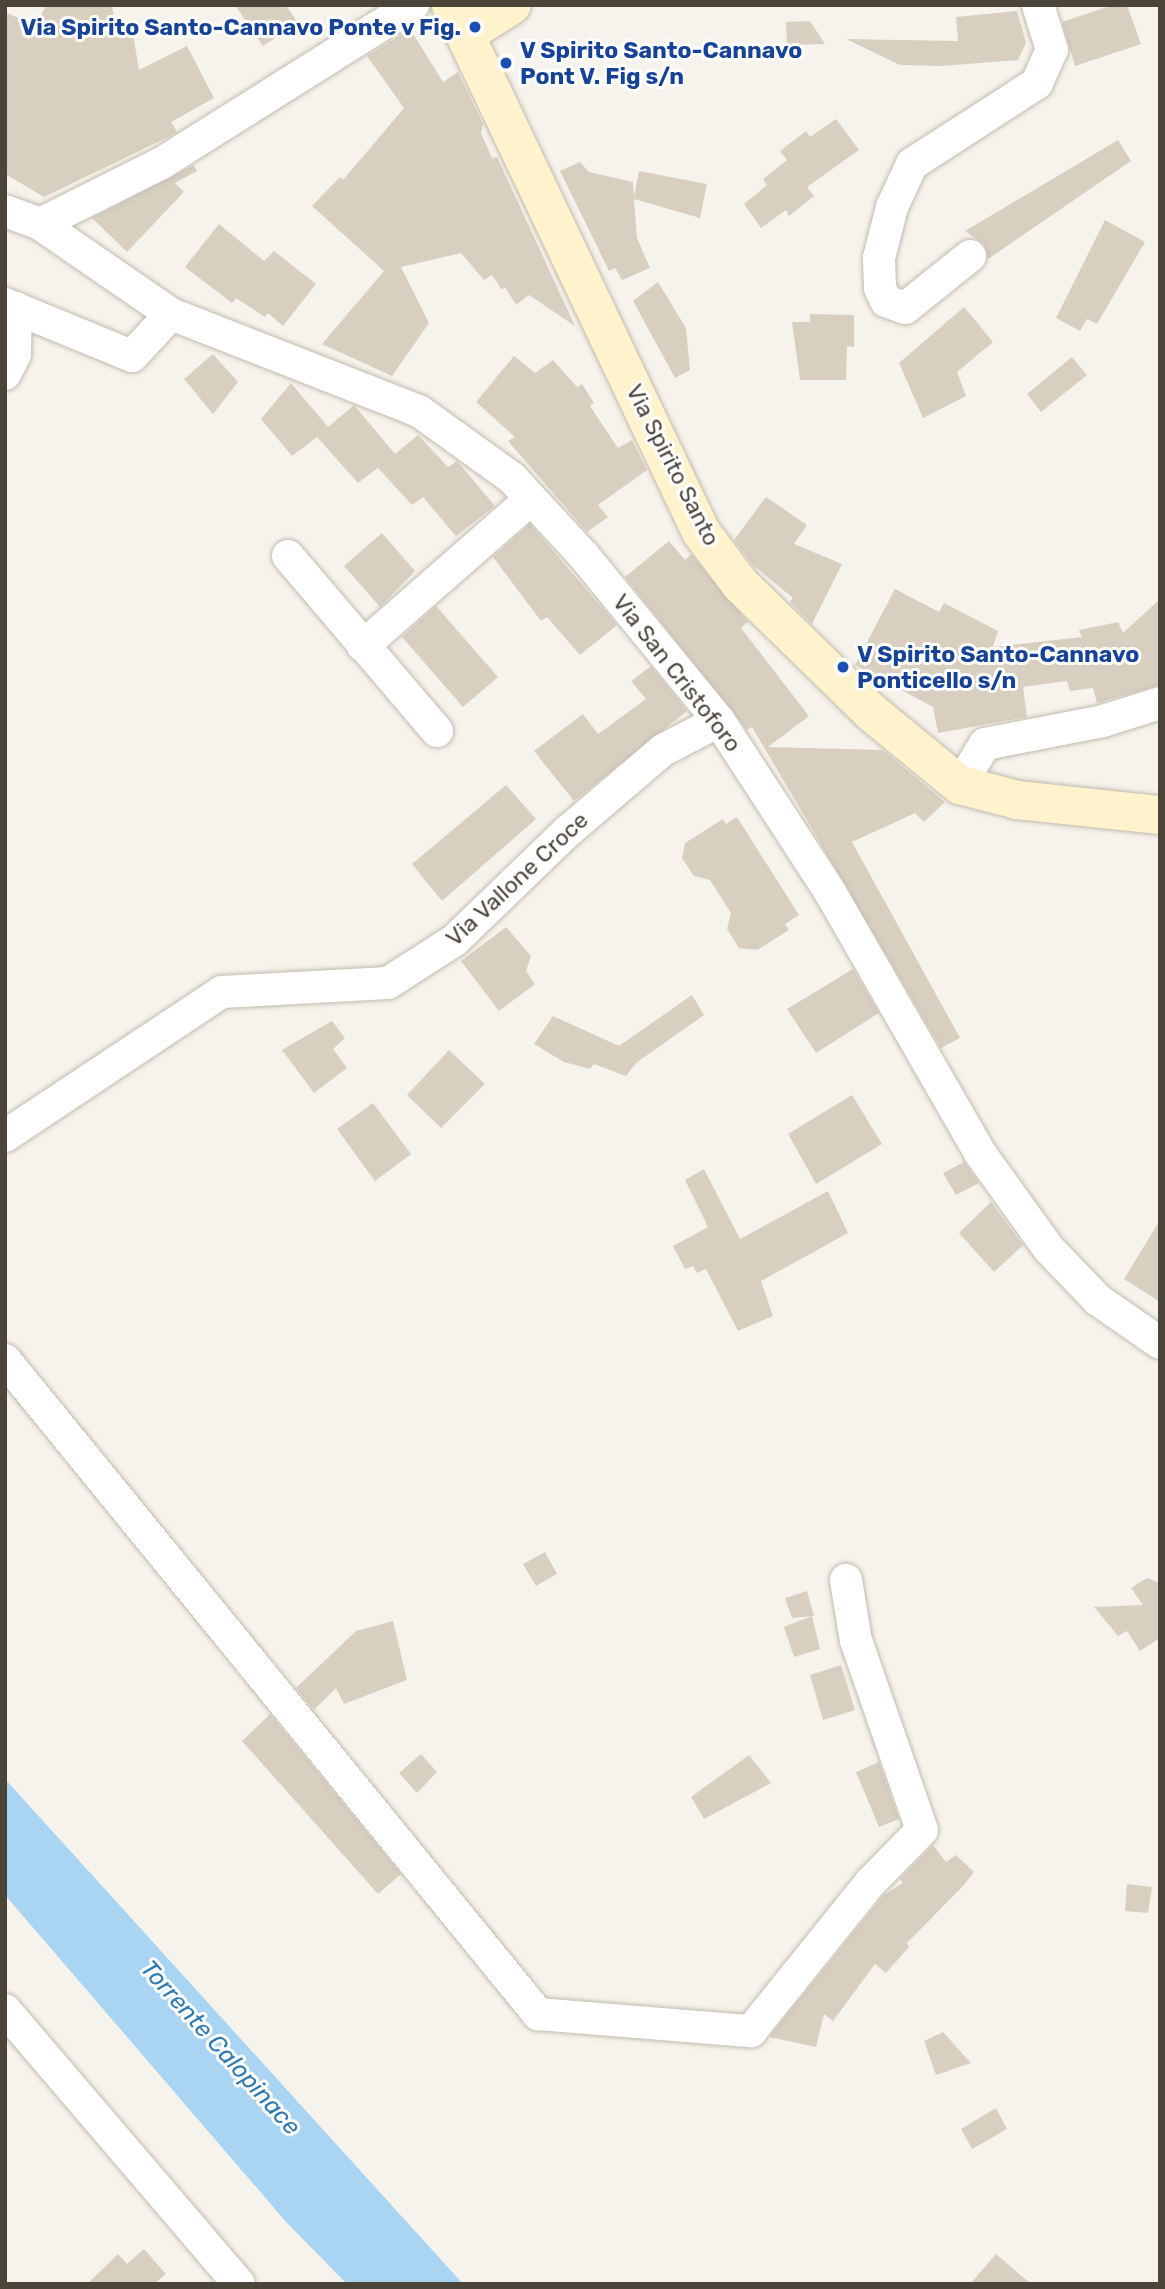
<!DOCTYPE html>
<style>
body{margin:0}
#map{position:relative;width:1165px;height:2289px;overflow:hidden;background:#f6f3ec;font-family:Rubik,sans-serif}
div>[style]{position:absolute}
.water>*{inset:0;background:#a9d4f2}
.building>*{inset:0;background:#d8cfc1}
.roads{filter:drop-shadow(0 0 2px #c2bbae) drop-shadow(0 0 2px #c2bbae)}
.street>*{height:32px;margin:-16px;padding:0 16px;transform-origin:16px;border-radius:16px;background:#fff}
.secondary>*{height:38px;margin:-19px;padding:0 19px;transform-origin:19px;border-radius:19px;background:#fff3cd}
.dots>*{width:19px;height:19px;translate:-50% -50%;box-sizing:border-box;border:4px solid #fff;border-radius:50%}
span{translate:-50% -50%;white-space:nowrap;text-align:center;line-height:1.15;-webkit-text-stroke:6px #fff;paint-order:stroke}
.transit-label{font-size:23px;color:#164399;font-weight:700}
.right{translate:-100% -50%;text-align:right}
.left{translate:0 -50%;text-align:left}
.street-label{font-size:23px;color:#4b4439}
.water-label{font-size:24px;color:#2e7ab2;font-style:italic}
.frame{position:absolute;inset:0;border:7px solid #4b4439;pointer-events:none}
</style>
<div id="map">
<div class="water">
<div style="clip-path:polygon(5px 1779px,463px 2284px,347px 2284px,287px 2223px,5px 1895px)"></div>
</div>
<div class="building">
<div style="clip-path:polygon(46px 5px,112px 5px,117px 38px,133px 34px,139px 70px,187px 46px,214px 98px,171px 122px,177px 132px,168px 137px,44px 197px,5px 174px,5px 12px,36px 26px)"></div>
<div style="clip-path:polygon(235px 5px,286px 5px,298px 23px,263px 46px)"></div>
<div style="clip-path:polygon(1113px 5px,1127px 5px,1141px 44px,1075px 66px,1062px 22px)"></div>
<div style="clip-path:polygon(1017px 11px,1026px 43px,1018px 60px,941px 66px,900px 65px,846px 39px,958px 41px,956px 17px)"></div>
<div style="clip-path:polygon(810px 21px,825px 44px,787px 45px,786px 22px)"></div>
<div style="clip-path:polygon(410px 29px,443px 82px,458px 72px,483px 124px,481px 133px,492px 158px,497px 157px,575px 326px,529px 295px,516px 305px,505px 287px,502px 290px,492px 275px,484px 280px,461px 253px,401px 267px,429px 323px,392px 376px,322px 344px,384px 271px,312px 206px,340px 177px,343px 180px,404px 108px,367px 56px)"></div>
<div style="clip-path:polygon(836px 119px,859px 150px,807px 187px,814px 196px,789px 216px,786px 210px,761px 228px,744px 204px,767px 185px,763px 179px,787px 160px,780px 151px,806px 131px,810px 137px)"></div>
<div style="clip-path:polygon(1118px 140px,1131px 161px,988px 259px,984px 244px,965px 231px)"></div>
<div style="clip-path:polygon(580px 162px,589px 172px,633px 182px,634px 197px,639px 171px,707px 184px,700px 218px,634px 199px,637px 238px,650px 268px,622px 280px,615px 268px,609px 271px,560px 171px)"></div>
<div style="clip-path:polygon(194px 165px,197px 171px,175px 183px,184px 192px,127px 252px,92px 218px)"></div>
<div style="clip-path:polygon(1105px 220px,1145px 242px,1097px 324px,1087px 319px,1080px 331px,1056px 318px)"></div>
<div style="clip-path:polygon(219px 224px,264px 261px,274px 251px,316px 284px,283px 326px,268px 313px,265px 317px,236px 298px,232px 303px,185px 267px)"></div>
<div style="clip-path:polygon(658px 282px,686px 328px,690px 370px,675px 378px,633px 301px)"></div>
<div style="clip-path:polygon(964px 307px,993px 342px,957px 372px,966px 396px,923px 418px,899px 363px)"></div>
<div style="clip-path:polygon(810px 314px,854px 315px,854px 347px,847px 346px,846px 380px,800px 380px,792px 322px,810px 322px)"></div>
<div style="clip-path:polygon(213px 354px,238px 382px,213px 414px,184px 379px)"></div>
<div style="clip-path:polygon(514px 356px,535px 373px,553px 360px,577px 387px,582px 384px,594px 403px,590px 406px,618px 448px,632px 440px,647px 470px,598px 505px,608px 517px,587px 532px,508px 441px,515px 437px,476px 402px)"></div>
<div style="clip-path:polygon(1072px 357px,1087px 375px,1041px 412px,1027px 394px)"></div>
<div style="clip-path:polygon(291px 383px,328px 427px,354px 405px,395px 454px,418px 435px,448px 467px,457px 461px,495px 506px,456px 536px,423px 497px,412px 505px,378px 468px,358px 483px,317px 437px,292px 456px,261px 419px)"></div>
<div style="clip-path:polygon(766px 497px,807px 525px,794px 544px,842px 564px,812px 624px,790px 602px,793px 598px,753px 565px,734px 540px)"></div>
<div style="clip-path:polygon(530px 524px,617px 625px,580px 655px,547px 617px,541px 621px,493px 557px)"></div>
<div style="clip-path:polygon(382px 533px,415px 571px,380px 607px,344px 566px)"></div>
<div style="clip-path:polygon(669px 541px,685px 560px,691px 554px,748px 622px,741px 628px,809px 716px,768px 747px,883px 750px,945px 802px,924px 822px,915px 813px,852px 842px,960px 1038px,941px 1048px,752px 727px,747px 730px,625px 577px)"></div>
<div style="clip-path:polygon(895px 589px,939px 612px,944px 603px,998px 631px,993px 647px,1082px 637px,1079px 630px,1118px 622px,1123px 633px,1160px 599px,1160px 685px,1097px 703px,1093px 688px,1070px 691px,1067px 681px,1023px 687px,1027px 717px,938px 733px,933px 707px,855px 665px)"></div>
<div style="clip-path:polygon(436px 606px,498px 677px,463px 707px,402px 637px)"></div>
<div style="clip-path:polygon(651px 666px,687px 711px,574px 801px,534px 751px,583px 714px,598px 734px,646px 699px,631px 681px)"></div>
<div style="clip-path:polygon(506px 785px,536px 819px,442px 901px,412px 864px)"></div>
<div style="clip-path:polygon(737px 817px,799px 915px,785px 924px,789px 930px,757px 950px,739px 948px,727px 929px,731px 913px,710px 880px,694px 876px,682px 858px,685px 843px,723px 819px,726px 824px)"></div>
<div style="clip-path:polygon(506px 927px,531px 956px,526px 971px,535px 984px,499px 1011px,461px 961px)"></div>
<div style="clip-path:polygon(853px 969px,879px 1013px,816px 1053px,787px 1009px)"></div>
<div style="clip-path:polygon(692px 995px,704px 1015px,636px 1063px,626px 1076px,594px 1064px,590px 1069px,564px 1062px,534px 1044px,553px 1016px,619px 1046px)"></div>
<div style="clip-path:polygon(332px 1021px,345px 1038px,333px 1049px,347px 1068px,314px 1093px,282px 1050px)"></div>
<div style="clip-path:polygon(449px 1050px,485px 1084px,441px 1128px,407px 1095px)"></div>
<div style="clip-path:polygon(852px 1095px,882px 1144px,816px 1184px,788px 1134px)"></div>
<div style="clip-path:polygon(373px 1103px,411px 1154px,375px 1181px,337px 1129px)"></div>
<div style="clip-path:polygon(964px 1162px,979px 1183px,956px 1195px,943px 1173px)"></div>
<div style="clip-path:polygon(704px 1169px,740px 1239px,828px 1191px,848px 1233px,761px 1281px,773px 1316px,738px 1331px,706px 1269px,697px 1273px,693px 1266px,685px 1269px,673px 1246px,708px 1227px,685px 1180px)"></div>
<div style="clip-path:polygon(991px 1202px,1023px 1245px,994px 1272px,959px 1233px)"></div>
<div style="clip-path:polygon(1160px 1220px,1160px 1302px,1124px 1279px)"></div>
<div style="clip-path:polygon(545px 1552px,557px 1574px,536px 1586px,523px 1564px)"></div>
<div style="clip-path:polygon(1147px 1578px,1160px 1583px,1160px 1638px,1140px 1651px,1127px 1631px,1118px 1636px,1094px 1607px,1143px 1605px,1131px 1588px)"></div>
<div style="clip-path:polygon(807px 1591px,814px 1616px,792px 1618px,785px 1598px)"></div>
<div style="clip-path:polygon(812px 1616px,820px 1649px,794px 1657px,784px 1627px)"></div>
<div style="clip-path:polygon(393px 1621px,407px 1680px,344px 1704px,336px 1688px,314px 1710px,296px 1688px,356px 1631px)"></div>
<div style="clip-path:polygon(841px 1665px,855px 1710px,823px 1720px,810px 1675px)"></div>
<div style="clip-path:polygon(270px 1714px,401px 1874px,378px 1894px,242px 1741px)"></div>
<div style="clip-path:polygon(421px 1754px,437px 1772px,417px 1793px,399px 1773px)"></div>
<div style="clip-path:polygon(749px 1755px,771px 1783px,704px 1819px,691px 1797px)"></div>
<div style="clip-path:polygon(879px 1762px,899px 1819px,879px 1827px,856px 1772px)"></div>
<div style="clip-path:polygon(933px 1845px,946px 1862px,956px 1855px,974px 1872px,963px 1886px,907px 1943px,909px 1947px,886px 1973px,875px 1964px,833px 2021px,824px 2014px,816px 2047px,769px 2037px,884px 1895px,903px 1883px,900px 1879px)"></div>
<div style="clip-path:polygon(1127px 1884px,1152px 1887px,1148px 1913px,1125px 1911px)"></div>
<div style="clip-path:polygon(943px 2032px,971px 2063px,936px 2075px,924px 2041px)"></div>
<div style="clip-path:polygon(996px 2108px,1007px 2129px,972px 2149px,961px 2129px)"></div>
<div style="clip-path:polygon(144px 2249px,166px 2274px,154px 2284px,87px 2284px,118px 2254px,127px 2264px)"></div>
<div style="clip-path:polygon(996px 2254px,1031px 2284px,970px 2284px)"></div>
</div>
<div class="roads">
<div class="street">
<div style="left:5px;top:211px;width:37px;rotate:20deg"></div>
<div style="left:40px;top:224px;width:159px;rotate:34.5deg"></div>
<div style="left:171px;top:314px;width:266px;rotate:21.4deg"></div>
<div style="left:419px;top:411px;width:115px;rotate:35.8deg"></div>
<div style="left:512px;top:478px;width:106px;rotate:47.3deg"></div>
<div style="left:584px;top:556px;width:213px;rotate:50.7deg"></div>
<div style="left:719px;top:721px;width:204px;rotate:57deg"></div>
<div style="left:830px;top:892px;width:301px;rotate:60.1deg"></div>
<div style="left:980px;top:1153px;width:118px;rotate:54.3deg"></div>
<div style="left:1049px;top:1249px;width:71px;rotate:46.1deg"></div>
<div style="left:1098px;top:1300px;width:75px;rotate:34.7deg"></div>
<div style="left:40px;top:224px;width:136px;rotate:-26.6deg"></div>
<div style="left:162px;top:163px;width:297px;rotate:-32.2deg"></div>
<div style="left:970px;top:256px;width:83px;rotate:141.3deg"></div>
<div style="left:905px;top:308px;width:20px;rotate:-160deg"></div>
<div style="left:886px;top:301px;width:14px;rotate:-115deg"></div>
<div style="left:880px;top:288px;width:30px;rotate:-92deg"></div>
<div style="left:879px;top:258px;width:53px;rotate:-75.7deg"></div>
<div style="left:892px;top:207px;width:47px;rotate:-65.1deg"></div>
<div style="left:912px;top:164px;width:149px;rotate:-32.9deg"></div>
<div style="left:1037px;top:83px;width:36px;rotate:-66deg"></div>
<div style="left:1052px;top:50px;width:47px;rotate:-107.3deg"></div>
<div style="left:5px;top:304px;width:137px;rotate:22.3deg"></div>
<div style="left:132px;top:356px;width:57px;rotate:-47.1deg"></div>
<div style="left:5px;top:374px;width:22px;rotate:-63deg"></div>
<div style="left:15px;top:354px;width:46px;rotate:-88.8deg"></div>
<div style="left:288px;top:556px;width:230px;rotate:49.6deg"></div>
<div style="left:363px;top:646px;width:223px;rotate:-41.2deg"></div>
<div style="left:960px;top:785px;width:48px;rotate:-58.6deg"></div>
<div style="left:985px;top:744px;width:120px;rotate:-11deg"></div>
<div style="left:1103px;top:721px;width:60px;rotate:-17.5deg"></div>
<div style="left:5px;top:1136px;width:260px;rotate:-33.6deg"></div>
<div style="left:222px;top:992px;width:166px;rotate:-3.1deg"></div>
<div style="left:388px;top:983px;width:80px;rotate:-32.7deg"></div>
<div style="left:455px;top:940px;width:156px;rotate:-44deg"></div>
<div style="left:567px;top:832px;width:126px;rotate:-40.5deg"></div>
<div style="left:663px;top:750px;width:63px;rotate:-27.4deg"></div>
<div style="left:5px;top:1360px;width:844px;rotate:50.82deg"></div>
<div style="left:538px;top:2014px;width:214px;rotate:4.6deg"></div>
<div style="left:751px;top:2031px;width:190px;rotate:-51.2deg"></div>
<div style="left:870px;top:1883px;width:74px;rotate:-45.5deg"></div>
<div style="left:922px;top:1830px;width:200px;rotate:-109.2deg"></div>
<div style="left:856px;top:1641px;width:62px;rotate:-99.3deg"></div>
<div style="left:5px;top:2010px;width:360px;rotate:49.5deg"></div>
</div>
<div class="secondary">
<div style="left:451px;top:5px;width:583px;rotate:64.62deg"></div>
<div style="left:701px;top:532px;width:66px;rotate:53deg"></div>
<div style="left:741px;top:585px;width:182px;rotate:44.3deg"></div>
<div style="left:871px;top:712px;width:115px;rotate:39.4deg"></div>
<div style="left:960px;top:785px;width:59px;rotate:14.7deg"></div>
<div style="left:1017px;top:800px;width:144px;rotate:6deg"></div>
<div style="left:466px;top:34px;width:54px;rotate:-32.2deg"></div>
</div>
</div>
<div class="dots">
<div style="left:475px;top:27px;background:#1a4fb4"></div>
<div style="left:506px;top:63px;background:#1a4fb4"></div>
<div style="left:843px;top:667px;background:#1a4fb4"></div>
</div>
<div class="transit-label">
<span class="right" style="left:461px;top:27px">Via Spirito Santo-Cannavo Ponte v Fig.</span>
<span class="left" style="left:520px;top:63px">V Spirito Santo-Cannavo<br>Pont V. Fig s/n</span>
<span class="left" style="left:857px;top:667px">V Spirito Santo-Cannavo<br>Ponticello s/n</span>
</div>
<div class="street-label">
<span style="left:673px;top:465px;rotate:63deg">Via Spirito Santo</span>
<span style="left:677px;top:673px;rotate:52deg">Via San Cristoforo</span>
<span style="left:517px;top:879px;rotate:-43deg">Via Vallone Croce</span>
</div>
<div class="water-label">
<span style="left:220px;top:2048px;rotate:48deg">Torrente Calopinace</span>
</div>
<div class="frame"></div>
</div>
